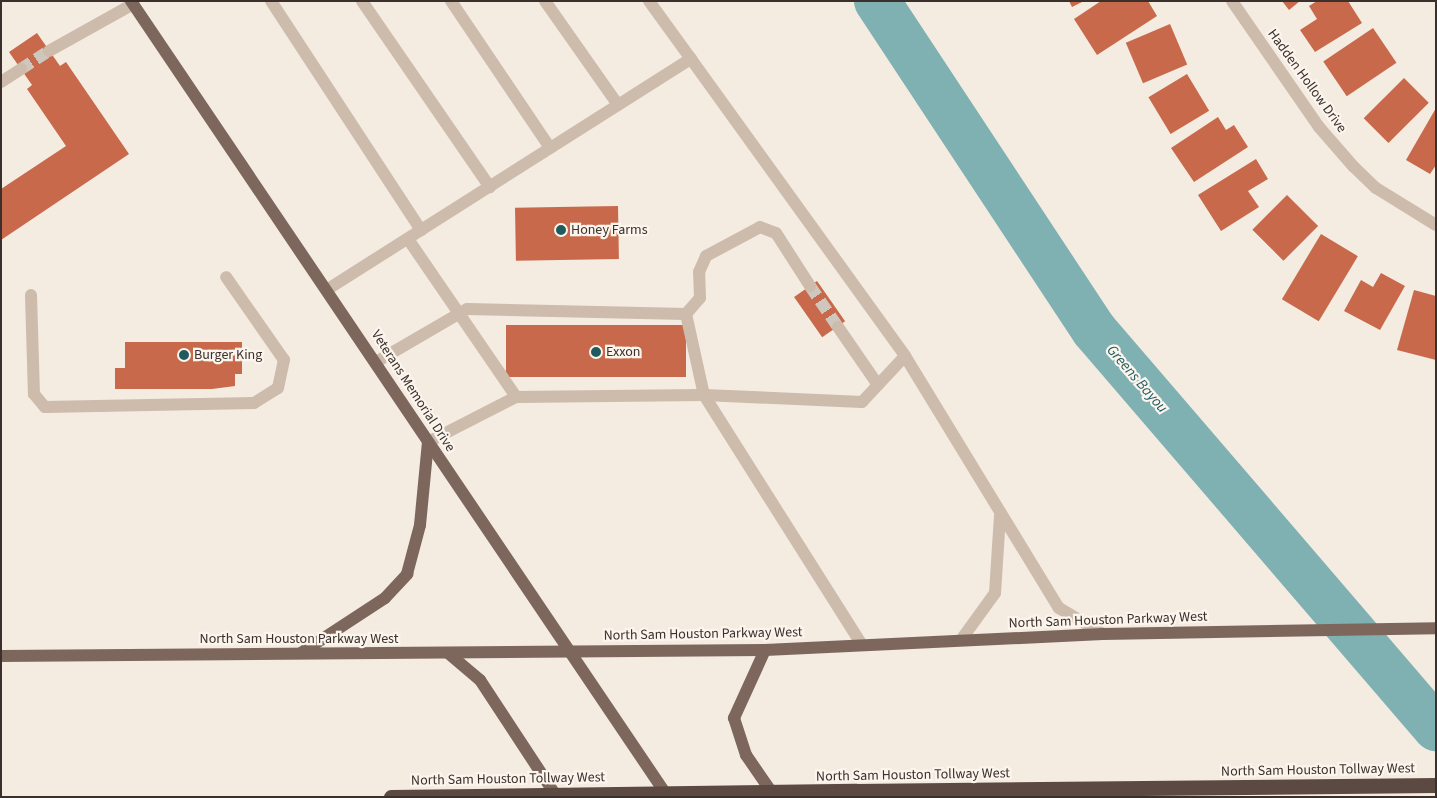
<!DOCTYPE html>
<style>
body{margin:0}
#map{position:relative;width:1437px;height:798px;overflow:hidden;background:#f4ebe1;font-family:"Source Sans 3",sans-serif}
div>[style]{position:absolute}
.river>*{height:46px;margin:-23px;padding:0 23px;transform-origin:23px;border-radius:23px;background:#7fb0b2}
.building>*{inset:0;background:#c8694b;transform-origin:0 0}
.minor-tunnel>*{height:12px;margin-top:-6px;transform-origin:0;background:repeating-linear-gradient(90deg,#cfc6bd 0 12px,transparent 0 18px)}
.minor>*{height:12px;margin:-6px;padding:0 6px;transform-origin:6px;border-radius:6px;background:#cdbbac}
.major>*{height:12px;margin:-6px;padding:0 6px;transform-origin:6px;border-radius:6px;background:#7d675c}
.highway>*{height:15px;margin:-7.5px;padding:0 7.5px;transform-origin:7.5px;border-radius:7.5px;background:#5c4a42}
.highway-bridge>*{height:15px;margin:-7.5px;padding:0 7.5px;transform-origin:7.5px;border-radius:7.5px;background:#5c4a42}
.dots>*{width:14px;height:14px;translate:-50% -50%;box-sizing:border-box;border:2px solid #fbf5ee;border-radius:50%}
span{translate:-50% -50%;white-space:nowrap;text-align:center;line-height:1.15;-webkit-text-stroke:4.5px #fbf5ee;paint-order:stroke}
.street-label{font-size:14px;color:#3b302b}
.poi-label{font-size:14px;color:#3b302b}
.left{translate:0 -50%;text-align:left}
.water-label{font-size:15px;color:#1f5a5e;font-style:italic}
.frame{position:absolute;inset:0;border:2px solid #3b302b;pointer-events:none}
</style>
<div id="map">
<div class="river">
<i style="left:877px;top:1px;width:394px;rotate:56.6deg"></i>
<i style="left:1094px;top:330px;width:525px;rotate:49.33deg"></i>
</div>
<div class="building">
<i style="clip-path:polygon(1069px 1px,1084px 1px,1072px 7px)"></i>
<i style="clip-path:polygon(1101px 1px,1148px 1px,1157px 16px,1097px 55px,1074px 19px)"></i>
<i style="clip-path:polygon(1282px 1px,1300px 1px,1289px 10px)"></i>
<i style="clip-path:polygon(1317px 1px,1348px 1px,1362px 23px,1315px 52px,1300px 30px,1317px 19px,1309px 6px)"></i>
<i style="left:1170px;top:24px;width:44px;height:48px;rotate:67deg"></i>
<i style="left:1373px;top:28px;width:42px;height:60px;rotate:56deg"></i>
<i style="clip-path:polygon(37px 33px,60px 66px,66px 62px,129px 154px,1px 240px,1px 189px,66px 146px,27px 89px,32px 85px,9px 52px)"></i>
<i style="left:1187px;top:74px;width:43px;height:45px;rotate:59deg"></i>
<i style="left:1404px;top:78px;width:35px;height:57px;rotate:45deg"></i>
<i style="clip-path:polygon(1436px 108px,1436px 165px,1430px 174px,1406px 160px)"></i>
<i style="clip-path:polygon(1218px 117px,1226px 130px,1234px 125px,1248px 147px,1194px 182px,1171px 148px)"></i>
<i style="clip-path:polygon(1256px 159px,1268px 179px,1248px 191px,1259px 207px,1221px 231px,1198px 195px)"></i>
<i style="left:1287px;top:195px;width:44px;height:49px;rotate:45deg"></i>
<i style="left:618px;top:206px;width:53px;height:103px;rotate:89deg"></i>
<i style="left:1321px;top:234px;width:43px;height:76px;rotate:31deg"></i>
<i style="clip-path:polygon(1381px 273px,1405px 286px,1380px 330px,1344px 311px,1361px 280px,1373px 287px)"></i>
<i style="left:817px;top:281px;width:49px;height:28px;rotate:55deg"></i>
<i style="clip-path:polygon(1414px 290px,1436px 296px,1436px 360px,1397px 350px)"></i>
<i style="left:686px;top:325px;width:52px;height:180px;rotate:90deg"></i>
<i style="clip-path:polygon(125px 342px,242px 342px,242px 374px,235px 374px,235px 386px,212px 389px,115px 389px,115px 368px,125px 368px)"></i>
</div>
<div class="minor-tunnel">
<i style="left:21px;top:69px;width:33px;rotate:-33deg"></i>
<i style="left:810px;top:286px;width:50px;rotate:55.7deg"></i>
</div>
<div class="minor">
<i style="left:271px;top:1px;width:274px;rotate:56.8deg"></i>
<i style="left:362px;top:1px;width:226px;rotate:55.5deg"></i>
<i style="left:451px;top:1px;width:177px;rotate:56deg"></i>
<i style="left:545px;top:1px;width:127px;rotate:54.9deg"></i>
<i style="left:649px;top:1px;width:72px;rotate:54.1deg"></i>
<i style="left:1232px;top:1px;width:153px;rotate:55.4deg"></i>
<i style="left:1319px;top:127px;width:52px;rotate:48.9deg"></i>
<i style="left:1353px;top:166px;width:32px;rotate:44deg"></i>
<i style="left:1376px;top:188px;width:70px;rotate:31.7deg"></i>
<i style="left:49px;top:51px;width:96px;rotate:-29.2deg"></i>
<i style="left:1px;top:82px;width:24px;rotate:-33deg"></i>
<i style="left:408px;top:239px;width:191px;rotate:55.6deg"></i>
<i style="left:328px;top:289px;width:430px;rotate:-32.4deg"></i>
<i style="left:691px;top:59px;width:366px;rotate:54.2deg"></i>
<i style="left:905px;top:356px;width:295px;rotate:58.6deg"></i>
<i style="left:1059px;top:608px;width:51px;rotate:30.6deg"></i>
<i style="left:31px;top:295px;width:99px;rotate:88.3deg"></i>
<i style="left:34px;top:394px;width:17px;rotate:50deg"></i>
<i style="left:45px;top:407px;width:209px;rotate:-1.1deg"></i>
<i style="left:254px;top:403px;width:28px;rotate:-32deg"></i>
<i style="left:278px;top:388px;width:29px;rotate:-78deg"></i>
<i style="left:284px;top:360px;width:101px;rotate:-124.9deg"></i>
<i style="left:686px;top:314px;width:21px;rotate:-49deg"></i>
<i style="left:700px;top:298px;width:26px;rotate:-92deg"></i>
<i style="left:699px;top:272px;width:17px;rotate:-66deg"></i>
<i style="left:706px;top:256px;width:61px;rotate:-28.2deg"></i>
<i style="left:760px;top:227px;width:17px;rotate:21deg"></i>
<i style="left:776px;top:233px;width:63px;rotate:57.3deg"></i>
<i style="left:838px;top:327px;width:70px;rotate:55.4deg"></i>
<i style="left:376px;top:362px;width:105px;rotate:-30.2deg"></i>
<i style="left:467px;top:309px;width:219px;rotate:1.3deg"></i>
<i style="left:686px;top:314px;width:83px;rotate:77.5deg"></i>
<i style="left:704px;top:395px;width:158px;rotate:2.5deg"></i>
<i style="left:862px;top:402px;width:63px;rotate:-46.9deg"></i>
<i style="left:428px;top:442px;width:99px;rotate:-27.1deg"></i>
<i style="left:516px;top:397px;width:188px;rotate:-0.6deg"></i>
<i style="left:704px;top:395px;width:294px;rotate:57.7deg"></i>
<i style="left:961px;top:640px;width:58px;rotate:-54.1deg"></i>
<i style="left:995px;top:593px;width:77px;rotate:-86.3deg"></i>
</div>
<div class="major">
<i style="left:131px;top:1px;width:960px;rotate:56deg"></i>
<i style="left:765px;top:650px;width:75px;rotate:114.5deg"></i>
<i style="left:734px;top:718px;width:39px;rotate:72deg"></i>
<i style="left:746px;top:755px;width:51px;rotate:55.4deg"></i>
<i style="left:301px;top:653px;width:100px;rotate:-33.2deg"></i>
<i style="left:385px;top:598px;width:33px;rotate:-47deg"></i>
<i style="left:407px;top:574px;width:51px;rotate:-75.1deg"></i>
<i style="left:420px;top:525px;width:83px;rotate:-84.5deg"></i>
<i style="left:448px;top:653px;width:42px;rotate:40.2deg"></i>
<i style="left:480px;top:680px;width:140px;rotate:56.7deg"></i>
<i style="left:1px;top:656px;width:764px;rotate:-0.45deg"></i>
<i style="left:765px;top:650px;width:338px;rotate:-2.7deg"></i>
<i style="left:1103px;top:634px;width:333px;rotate:-1deg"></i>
</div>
<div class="highway">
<i style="left:856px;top:791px;width:580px;rotate:-0.59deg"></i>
<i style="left:391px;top:797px;width:86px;rotate:-0.7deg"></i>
</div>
<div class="highway-bridge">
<i style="left:477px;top:796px;width:379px;rotate:-0.8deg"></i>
</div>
<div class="dots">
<i style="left:561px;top:230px;background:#1f5a5e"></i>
<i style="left:596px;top:352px;background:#1f5a5e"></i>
<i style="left:184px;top:355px;background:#1f5a5e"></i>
</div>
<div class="street-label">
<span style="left:1307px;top:81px;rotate:54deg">Hadden Hollow Drive</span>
<span style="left:413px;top:391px;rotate:57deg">Veterans Memorial Drive</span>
<span style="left:1108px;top:620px;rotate:-2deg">North Sam Houston Parkway West</span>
<span style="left:703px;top:634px;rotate:-1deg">North Sam Houston Parkway West</span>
<span style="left:299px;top:639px">North Sam Houston Parkway West</span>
<span style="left:1318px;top:770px;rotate:-1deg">North Sam Houston Tollway West</span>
<span style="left:913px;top:775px;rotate:-1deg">North Sam Houston Tollway West</span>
<span style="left:508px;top:779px;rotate:-1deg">North Sam Houston Tollway West</span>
</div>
<div class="poi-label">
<span class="left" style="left:571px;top:230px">Honey Farms</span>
<span class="left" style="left:606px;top:352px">Exxon</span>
<span class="left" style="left:194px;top:355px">Burger King</span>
</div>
<div class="water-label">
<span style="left:1137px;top:379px;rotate:49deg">Greens Bayou</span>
</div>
<div class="frame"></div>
</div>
